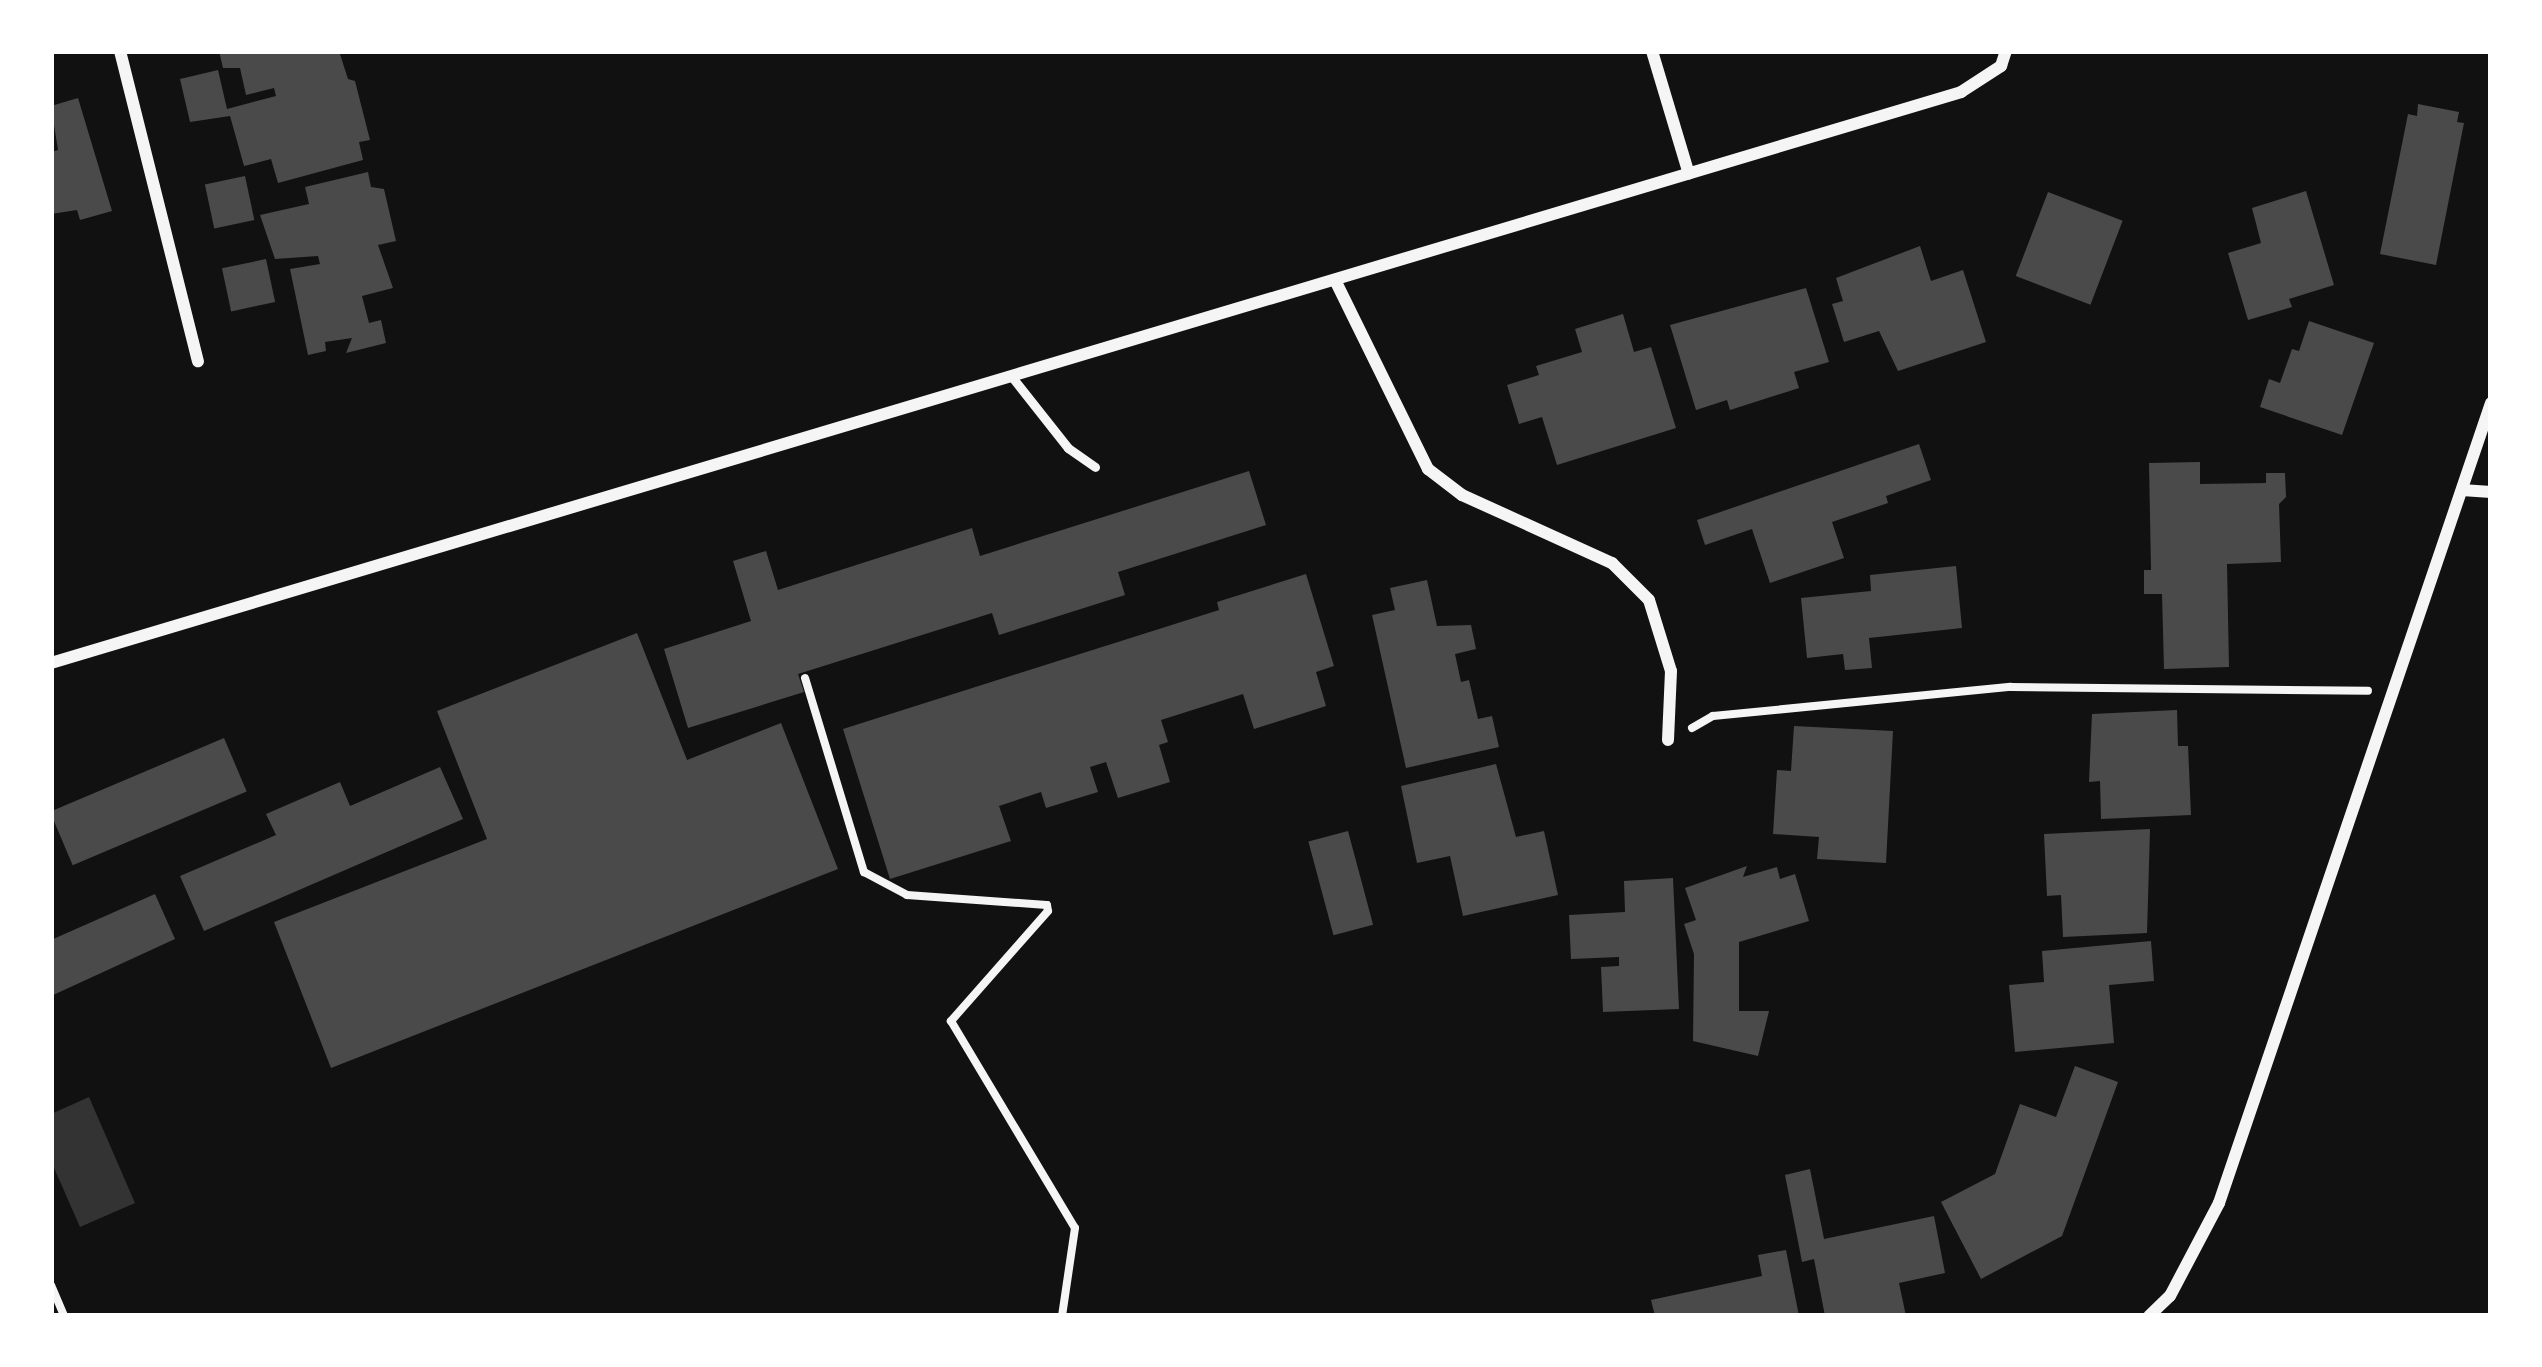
<!DOCTYPE html>
<style>
body{margin:0}
#map{position:relative;width:2542px;height:1367px;overflow:hidden;background:#111;font-family:Roboto,sans-serif}
div>[style]{position:absolute}
.water>*{inset:0;background:#333}
.building>*{inset:0;background:#4a4a4a;transform-origin:0 0}
.path>*{height:8px;margin:-4px;padding:0 4px;transform-origin:4px;border-radius:4px;background:#f5f5f5}
.service>*{height:9px;margin:-4.5px;padding:0 4.5px;transform-origin:4.5px;border-radius:4.5px;background:#f5f5f5}
.minor>*{height:12px;margin:-6px;padding:0 6px;transform-origin:6px;border-radius:6px;background:#f5f5f5}
span{translate:-50% -50%;white-space:nowrap;text-align:center;line-height:1.15;-webkit-text-stroke:9px #fff;paint-order:stroke}
.frame{position:absolute;inset:0;border:54px solid #fff;pointer-events:none}
</style>
<div id="map">
<div class="water">
<i style="clip-path:polygon(89px 1097px,135px 1203px,80px 1227px,51px 1161px,51px 1114px)"></i>
</div>
<div class="building">
<i style="clip-path:polygon(219px 51px,339px 51px,348px 79px,355px 81px,370px 140px,359px 142px,363px 160px,278px 183px,271px 159px,244px 166px,230px 116px,190px 122px,180px 79px,218px 70px,227px 109px,276px 96px,274px 88px,246px 95px,240px 68px,223px 68px)"></i>
<i style="clip-path:polygon(78px 98px,112px 211px,80px 220px,77px 210px,51px 214px,51px 152px,58px 150px,51px 106px)"></i>
<i style="clip-path:polygon(2418px 104px,2459px 112px,2457px 122px,2464px 123px,2436px 265px,2380px 254px,2408px 114px,2417px 116px)"></i>
<i style="clip-path:polygon(368px 172px,371px 187px,384px 189px,396px 241px,378px 245px,393px 288px,362px 296px,369px 323px,381px 320px,386px 343px,346px 353px,352px 338px,325px 342px,326px 351px,308px 355px,290px 269px,320px 264px,318px 256px,275px 259px,260px 215px,309px 204px,305px 187px)"></i>
<i style="left:245px;top:176px;width:45px;height:41px;rotate:78deg"></i>
<i style="clip-path:polygon(2306px 191px,2334px 285px,2289px 299px,2292px 307px,2248px 320px,2228px 253px,2261px 243px,2252px 208px)"></i>
<i style="left:2048px;top:192px;width:80px;height:90px;rotate:21deg"></i>
<i style="clip-path:polygon(1920px 246px,1931px 281px,1963px 270px,1986px 342px,1898px 371px,1879px 331px,1844px 342px,1832px 304px,1843px 301px,1836px 278px)"></i>
<i style="left:266px;top:259px;width:44px;height:45px;rotate:78deg"></i>
<i style="clip-path:polygon(1806px 288px,1829px 362px,1794px 372px,1799px 388px,1730px 410px,1727px 400px,1696px 410px,1670px 325px)"></i>
<i style="clip-path:polygon(1623px 314px,1634px 352px,1651px 347px,1676px 428px,1557px 465px,1542px 417px,1519px 424px,1507px 385px,1539px 375px,1536px 366px,1582px 352px,1575px 329px)"></i>
<i style="clip-path:polygon(2309px 321px,2374px 343px,2342px 435px,2260px 407px,2269px 379px,2280px 383px,2292px 349px,2299px 351px)"></i>
<i style="clip-path:polygon(1919px 444px,1931px 480px,1886px 496px,1888px 503px,1832px 522px,1844px 558px,1770px 583px,1752px 529px,1705px 545px,1697px 520px)"></i>
<i style="clip-path:polygon(2200px 462px,2200px 484px,2266px 483px,2266px 473px,2285px 473px,2286px 497px,2279px 504px,2281px 562px,2227px 564px,2229px 667px,2164px 669px,2162px 594px,2144px 594px,2144px 570px,2151px 570px,2149px 463px)"></i>
<i style="clip-path:polygon(1249px 471px,1266px 525px,1118px 572px,1125px 595px,999px 635px,992px 613px,798px 674px,804px 692px,688px 728px,664px 649px,751px 621px,733px 561px,766px 551px,778px 590px,972px 528px,980px 556px)"></i>
<i style="clip-path:polygon(1956px 566px,1962px 628px,1869px 638px,1872px 668px,1845px 670px,1843px 654px,1807px 658px,1801px 598px,1871px 591px,1870px 575px)"></i>
<i style="clip-path:polygon(1306px 574px,1334px 666px,1316px 672px,1326px 706px,1254px 729px,1243px 694px,1161px 720px,1168px 742px,1159px 745px,1170px 782px,1118px 798px,1106px 762px,1090px 767px,1098px 792px,1046px 808px,1041px 792px,999px 806px,1011px 841px,890px 879px,843px 729px,1219px 610px,1217px 602px)"></i>
<i style="clip-path:polygon(1427px 580px,1437px 626px,1471px 625px,1476px 649px,1455px 654px,1461px 682px,1469px 680px,1478px 719px,1492px 716px,1499px 747px,1406px 768px,1372px 615px,1395px 610px,1390px 588px)"></i>
<i style="clip-path:polygon(637px 633px,687px 760px,781px 723px,838px 869px,331px 1068px,274px 922px,487px 839px,437px 711px)"></i>
<i style="clip-path:polygon(2177px 710px,2178px 746px,2188px 746px,2191px 815px,2101px 819px,2100px 781px,2089px 782px,2092px 714px)"></i>
<i style="clip-path:polygon(1794px 726px,1893px 731px,1886px 863px,1817px 859px,1819px 837px,1773px 834px,1777px 770px,1791px 771px)"></i>
<i style="left:224px;top:738px;width:58px;height:189px;rotate:67deg"></i>
<i style="clip-path:polygon(1496px 764px,1516px 837px,1544px 831px,1558px 895px,1463px 916px,1450px 856px,1417px 863px,1401px 786px)"></i>
<i style="clip-path:polygon(440px 767px,463px 819px,204px 931px,180px 876px,276px 835px,266px 814px,340px 782px,350px 806px)"></i>
<i style="clip-path:polygon(2150px 829px,2147px 933px,2063px 937px,2061px 895px,2047px 896px,2044px 834px)"></i>
<i style="left:1348px;top:831px;width:97px;height:41px;rotate:75deg"></i>
<i style="clip-path:polygon(1747px 866px,1743px 877px,1777px 867px,1780px 879px,1795px 874px,1809px 921px,1739px 942px,1739px 1011px,1769px 1011px,1758px 1056px,1693px 1041px,1694px 954px,1684px 924px,1696px 920px,1685px 888px)"></i>
<i style="clip-path:polygon(1673px 878px,1679px 1009px,1603px 1012px,1601px 967px,1619px 966px,1619px 957px,1571px 959px,1569px 915px,1625px 912px,1624px 881px)"></i>
<i style="clip-path:polygon(155px 894px,175px 939px,51px 996px,51px 940px)"></i>
<i style="clip-path:polygon(2151px 941px,2154px 981px,2109px 985px,2114px 1043px,2015px 1052px,2009px 985px,2044px 982px,2042px 951px)"></i>
<i style="clip-path:polygon(2075px 1066px,2118px 1082px,2062px 1236px,1981px 1279px,1941px 1202px,1995px 1174px,2020px 1104px,2056px 1117px)"></i>
<i style="clip-path:polygon(1810px 1169px,1824px 1239px,1934px 1216px,1945px 1273px,1899px 1283px,1906px 1316px,1825px 1316px,1814px 1259px,1802px 1262px,1785px 1175px)"></i>
<i style="clip-path:polygon(1786px 1250px,1799px 1316px,1655px 1316px,1651px 1300px,1762px 1276px,1758px 1255px)"></i>
</div>
<div class="path">
<i style="left:805px;top:678px;width:203px;rotate:73.1deg"></i>
<i style="left:864px;top:872px;width:49px;rotate:28.1deg"></i>
<i style="left:907px;top:895px;width:140px;rotate:4.1deg"></i>
<i style="left:1047px;top:905px;width:6px;rotate:81deg"></i>
<i style="left:1048px;top:911px;width:147px;rotate:131.4deg"></i>
<i style="left:951px;top:1021px;width:241px;rotate:59.1deg"></i>
<i style="left:1075px;top:1228px;width:89px;rotate:98.4deg"></i>
<i style="left:1692px;top:728px;width:24px;rotate:-30deg"></i>
<i style="left:1713px;top:716px;width:299px;rotate:-5.6deg"></i>
<i style="left:2011px;top:687px;width:357px;rotate:0.6deg"></i>
<i style="left:51px;top:1285px;width:34px;rotate:67deg"></i>
</div>
<div class="service">
<i style="left:1012px;top:377px;width:90px;rotate:51.7deg"></i>
<i style="left:1068px;top:448px;width:33px;rotate:35deg"></i>
</div>
<div class="minor">
<i style="left:120px;top:51px;width:320px;rotate:75.9deg"></i>
<i style="left:1652px;top:51px;width:128px;rotate:73.3deg"></i>
<i style="left:1335px;top:280px;width:211px;rotate:63.8deg"></i>
<i style="left:1428px;top:469px;width:43px;rotate:37.4deg"></i>
<i style="left:1462px;top:495px;width:165px;rotate:24.4deg"></i>
<i style="left:1612px;top:563px;width:52px;rotate:45deg"></i>
<i style="left:1649px;top:600px;width:74px;rotate:72.8deg"></i>
<i style="left:1671px;top:671px;width:69px;rotate:92.5deg"></i>
<i style="left:2462px;top:490px;width:29px;rotate:4deg"></i>
<i style="left:51px;top:663px;width:1994px;rotate:-16.64deg"></i>
<i style="left:1961px;top:92px;width:48px;rotate:-33deg"></i>
<i style="left:2001px;top:66px;width:16px;rotate:-72deg"></i>
<i style="left:2149px;top:1316px;width:29px;rotate:-44deg"></i>
<i style="left:2170px;top:1296px;width:105px;rotate:-62.2deg"></i>
<i style="left:2219px;top:1203px;width:845px;rotate:-71.22deg"></i>
</div>
<div class="frame"></div>
</div>
